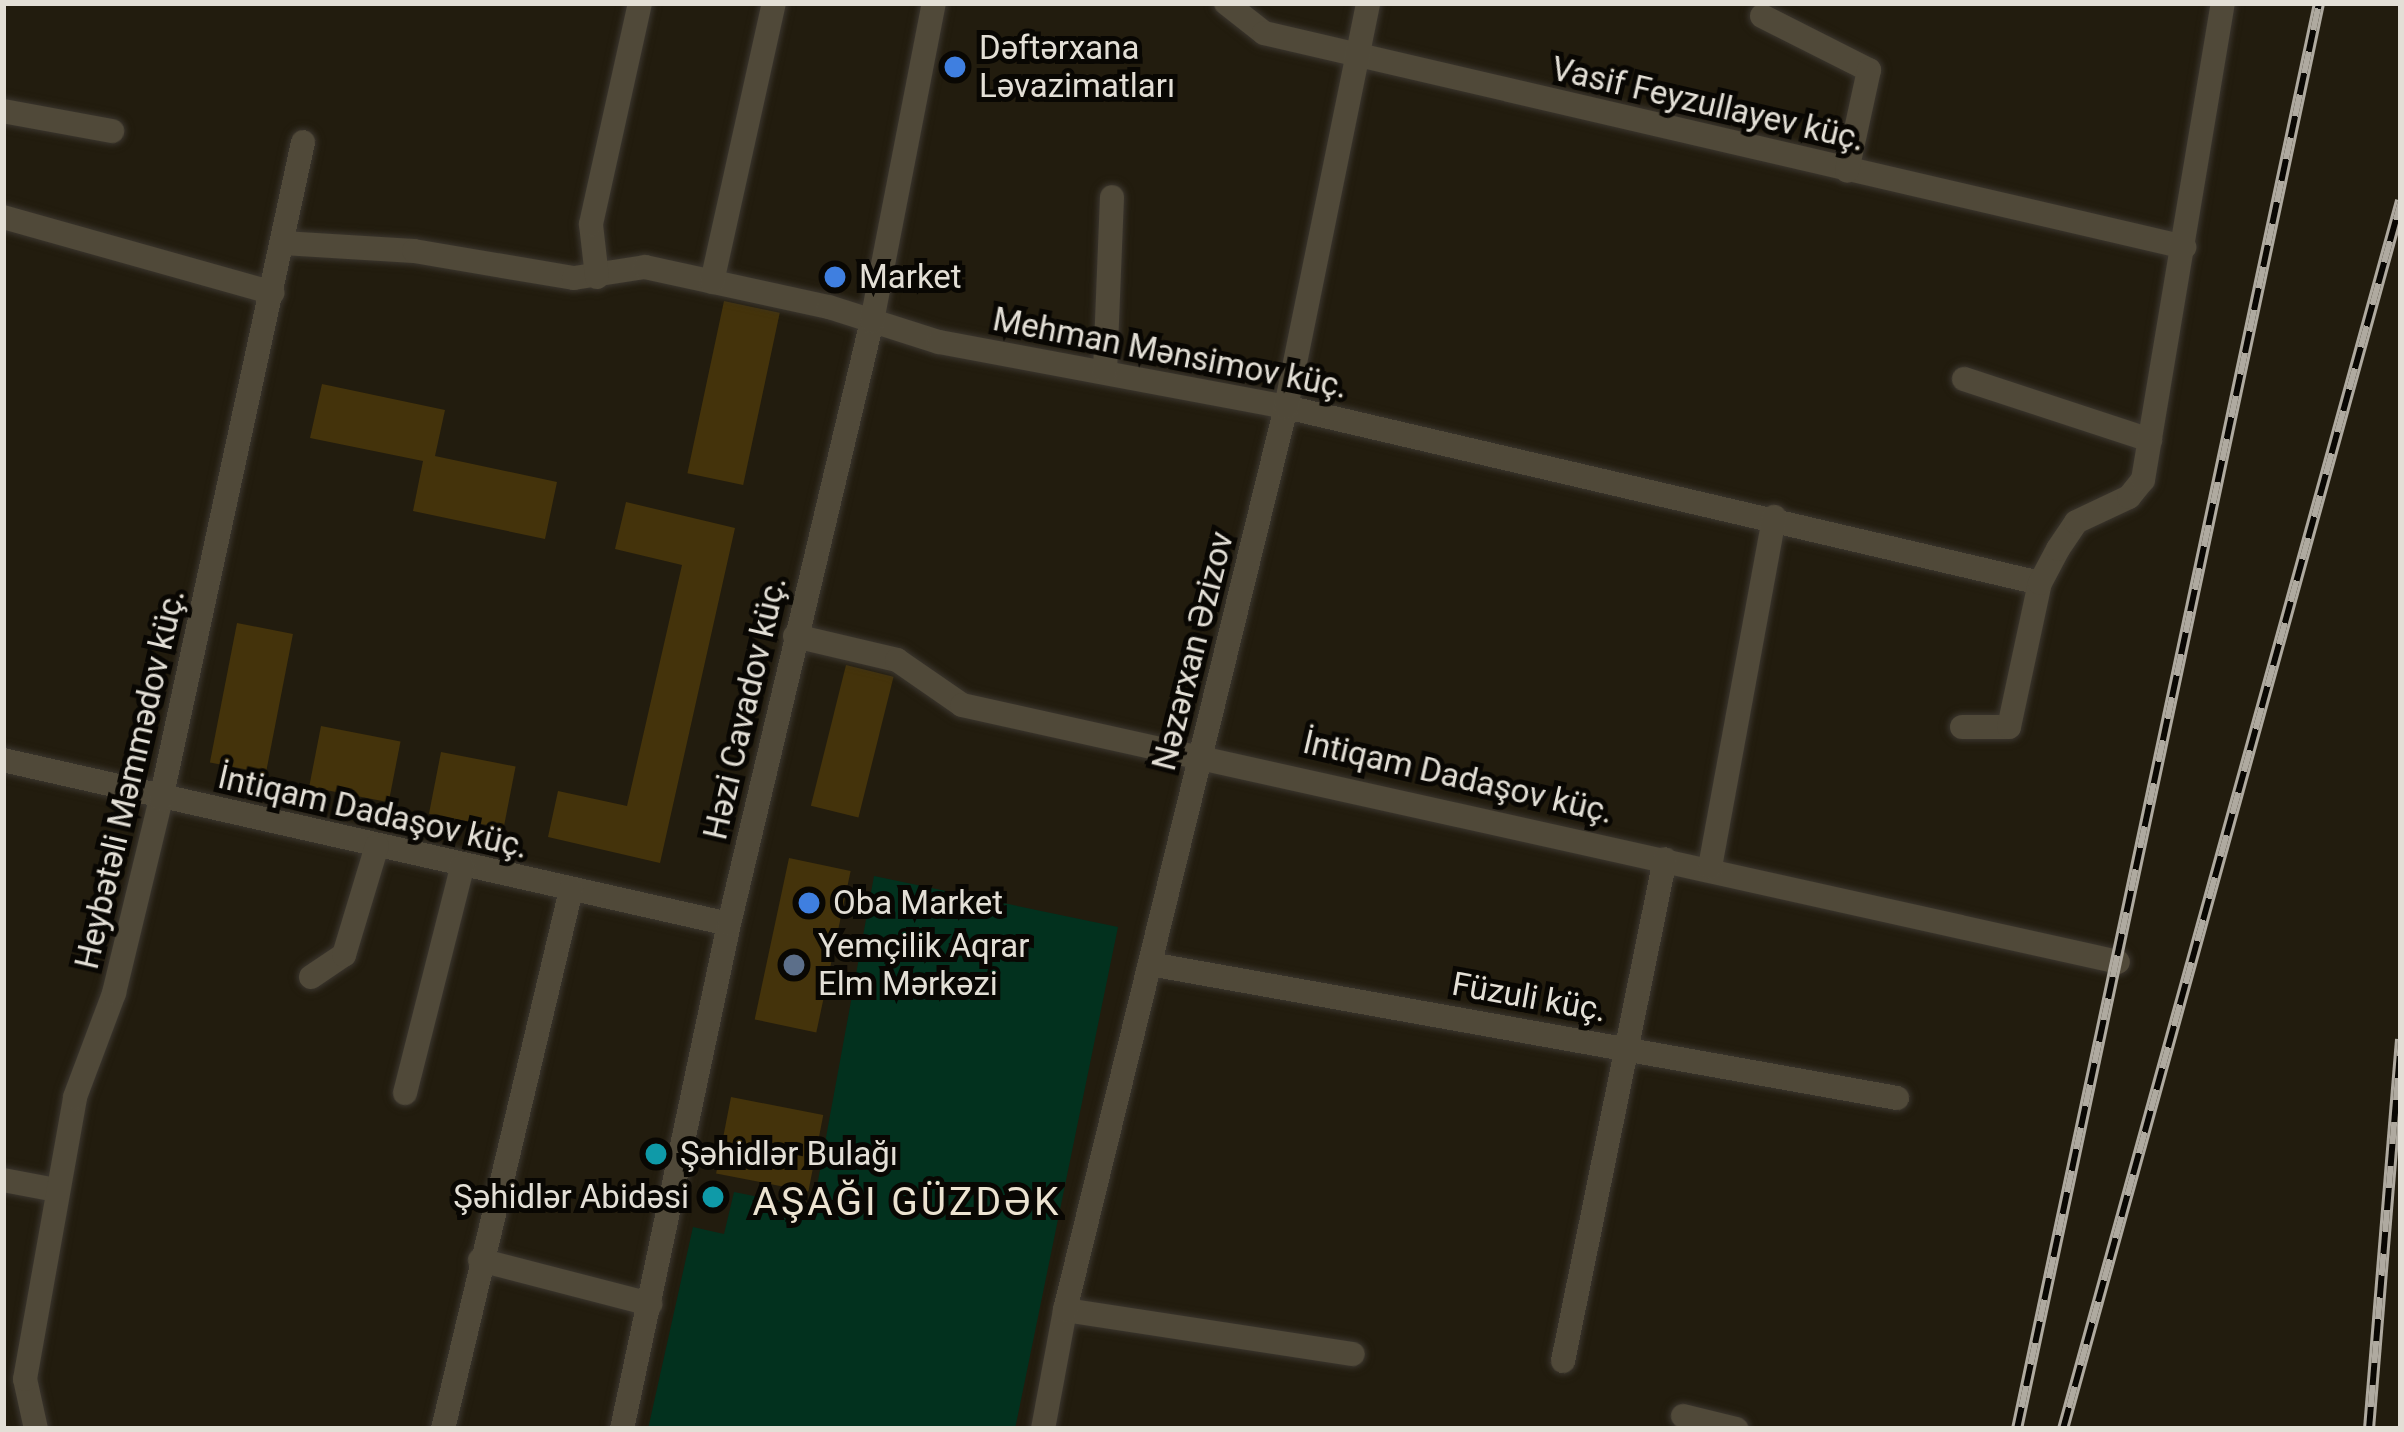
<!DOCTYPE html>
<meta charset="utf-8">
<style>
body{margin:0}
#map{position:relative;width:2404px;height:1432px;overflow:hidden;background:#221c0e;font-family:Roboto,sans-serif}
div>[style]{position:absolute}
.green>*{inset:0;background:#02311e}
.building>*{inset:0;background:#44330b;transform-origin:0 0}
.roads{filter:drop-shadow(0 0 3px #3b362f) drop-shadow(0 0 3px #3b362f)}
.minor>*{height:24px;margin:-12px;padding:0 12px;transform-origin:12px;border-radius:12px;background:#504939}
.rail>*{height:12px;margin-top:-6px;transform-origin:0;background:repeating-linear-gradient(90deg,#090703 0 22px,#afaaa0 0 44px);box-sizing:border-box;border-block:3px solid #afaaa0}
.dots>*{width:33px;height:33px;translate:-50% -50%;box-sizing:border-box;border:6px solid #090703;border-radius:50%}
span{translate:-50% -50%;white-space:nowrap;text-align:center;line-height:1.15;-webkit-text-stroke:10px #090703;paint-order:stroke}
.poi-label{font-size:33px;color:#e3dfd6}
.left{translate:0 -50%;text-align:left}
.right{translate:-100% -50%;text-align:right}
.street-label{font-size:33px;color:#e3dfd6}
.quarter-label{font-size:39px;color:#ece3d1;letter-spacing:3px}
.frame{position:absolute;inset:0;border:6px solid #e3dfd6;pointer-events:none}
</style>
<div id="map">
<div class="green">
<i style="clip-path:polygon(874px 876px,1118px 927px,1015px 1429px,648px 1429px,693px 1227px,724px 1234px,734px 1192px,813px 1208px)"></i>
</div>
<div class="building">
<i style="left:724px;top:301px;width:57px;height:176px;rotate:12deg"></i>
<i style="clip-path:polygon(322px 384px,445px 410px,435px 456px,557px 482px,545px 539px,413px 511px,423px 461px,310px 438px)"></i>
<i style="clip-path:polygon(626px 502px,735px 528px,660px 863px,548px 837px,558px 791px,627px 806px,682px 565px,615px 549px)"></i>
<i style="left:237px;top:623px;width:57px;height:142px;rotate:11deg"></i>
<i style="left:846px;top:665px;width:49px;height:145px;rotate:14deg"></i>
<i style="left:321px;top:726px;width:81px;height:62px;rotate:11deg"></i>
<i style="left:441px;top:752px;width:76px;height:63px;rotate:11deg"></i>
<i style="left:789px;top:858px;width:63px;height:165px;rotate:12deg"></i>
<i style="left:731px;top:1097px;width:94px;height:78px;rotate:11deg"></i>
</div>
<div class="roads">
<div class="minor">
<i style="left:1226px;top:3px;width:48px;rotate:38.3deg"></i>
<i style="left:1264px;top:33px;width:945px;rotate:13.09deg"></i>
<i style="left:1762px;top:16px;width:120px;rotate:26.8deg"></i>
<i style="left:1869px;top:70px;width:103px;rotate:102.3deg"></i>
<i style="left:3px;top:111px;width:111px;rotate:10.4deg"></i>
<i style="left:3px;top:217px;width:280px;rotate:15.7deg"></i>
<i style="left:283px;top:243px;width:131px;rotate:3.5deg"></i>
<i style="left:414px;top:251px;width:162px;rotate:9.6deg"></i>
<i style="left:574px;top:278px;width:72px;rotate:-8.8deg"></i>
<i style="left:645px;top:267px;width:188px;rotate:12.3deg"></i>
<i style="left:829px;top:307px;width:115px;rotate:17.7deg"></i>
<i style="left:939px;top:342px;width:353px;rotate:10.6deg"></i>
<i style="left:1286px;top:407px;width:774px;rotate:13.14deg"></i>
<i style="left:597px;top:277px;width:53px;rotate:-96.5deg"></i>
<i style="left:591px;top:224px;width:226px;rotate:-77.5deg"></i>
<i style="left:712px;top:282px;width:286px;rotate:-77.5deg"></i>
<i style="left:1105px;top:371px;width:174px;rotate:-87.7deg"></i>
<i style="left:1964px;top:379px;width:196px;rotate:18.2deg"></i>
<i style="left:795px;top:636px;width:105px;rotate:13.2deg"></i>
<i style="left:897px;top:660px;width:79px;rotate:34.7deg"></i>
<i style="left:962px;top:705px;width:1184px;rotate:12.53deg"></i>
<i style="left:1962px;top:727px;width:47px"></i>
<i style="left:2009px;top:727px;width:147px;rotate:-77.9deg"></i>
<i style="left:2040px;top:583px;width:38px;rotate:-62deg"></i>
<i style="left:2058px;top:549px;width:32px;rotate:-56deg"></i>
<i style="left:2076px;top:522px;width:59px;rotate:-25.3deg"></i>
<i style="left:2129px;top:497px;width:22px;rotate:-51deg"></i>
<i style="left:2143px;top:480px;width:484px;rotate:-80.5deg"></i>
<i style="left:3px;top:760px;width:744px;rotate:12.73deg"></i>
<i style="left:1710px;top:867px;width:356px;rotate:-79.6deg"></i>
<i style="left:1150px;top:964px;width:759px;rotate:10.17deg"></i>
<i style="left:311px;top:977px;width:40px;rotate:-34deg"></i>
<i style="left:344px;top:955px;width:114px;rotate:-73.2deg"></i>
<i style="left:405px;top:1093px;width:233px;rotate:-75.8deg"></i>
<i style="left:3px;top:1180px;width:54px;rotate:10.7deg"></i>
<i style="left:480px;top:1260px;width:176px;rotate:14.5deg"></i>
<i style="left:1065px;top:1310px;width:291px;rotate:8.7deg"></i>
<i style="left:1563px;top:1361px;width:512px;rotate:-78.51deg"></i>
<i style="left:1683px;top:1416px;width:55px;rotate:13.8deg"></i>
<i style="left:36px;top:1429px;width:51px;rotate:-102.4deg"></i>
<i style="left:25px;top:1379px;width:286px;rotate:-79.9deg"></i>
<i style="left:75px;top:1097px;width:111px;rotate:-69.4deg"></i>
<i style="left:114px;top:993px;width:200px;rotate:-76.4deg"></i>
<i style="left:161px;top:799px;width:672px;rotate:-77.8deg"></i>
<i style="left:443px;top:1429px;width:554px;rotate:-76.64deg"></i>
<i style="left:622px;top:1429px;width:516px;rotate:-78.04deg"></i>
<i style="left:729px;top:924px;width:620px;rotate:-76.66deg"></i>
<i style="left:872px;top:321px;width:324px;rotate:-79deg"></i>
<i style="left:1043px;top:1429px;width:121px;rotate:-79.5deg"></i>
<i style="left:1065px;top:1310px;width:930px;rotate:-76.25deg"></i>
<i style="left:1286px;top:407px;width:412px;rotate:-78.5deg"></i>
</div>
</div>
<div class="rail">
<i style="left:2017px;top:1429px;width:1458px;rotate:-78.04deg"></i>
<i style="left:2063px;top:1429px;width:1274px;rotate:-74.61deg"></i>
<i style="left:2369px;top:1429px;width:391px;rotate:-85.3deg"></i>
</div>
<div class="dots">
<i style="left:955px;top:67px;background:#3f7fe0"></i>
<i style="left:835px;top:277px;background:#3f7fe0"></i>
<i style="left:809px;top:903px;background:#3f7fe0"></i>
<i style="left:794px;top:965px;background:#5c6f8a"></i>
<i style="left:656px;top:1154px;background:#0f9aa8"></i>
<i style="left:713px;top:1197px;background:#0f9aa8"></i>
</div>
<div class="poi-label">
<span class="left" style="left:979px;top:67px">Dəftərxana<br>Ləvazimatları</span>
<span class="left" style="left:859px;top:277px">Market</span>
<span class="left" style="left:833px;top:903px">Oba Market</span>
<span class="left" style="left:818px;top:965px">Yemçilik Aqrar<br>Elm Mərkəzi</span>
<span class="left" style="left:680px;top:1154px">Şəhidlər Bulağı</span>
<span class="right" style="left:689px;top:1197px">Şəhidlər Abidəsi</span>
</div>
<div class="street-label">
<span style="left:1708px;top:104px;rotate:13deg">Vasif Feyzullayev küç.</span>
<span style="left:1170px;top:353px;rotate:11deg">Mehman Mənsimov küç.</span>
<span style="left:1193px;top:651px;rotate:-76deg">Nəzərxan Əzizov</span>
<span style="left:745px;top:708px;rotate:-77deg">Həzi Cavadov küç.</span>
<span style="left:1458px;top:777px;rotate:13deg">İntiqam Dadaşov küç.</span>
<span style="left:130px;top:779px;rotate:-77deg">Heybətəli Məmmədov küç.</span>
<span style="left:373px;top:812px;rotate:13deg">İntiqam Dadaşov küç.</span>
<span style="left:1529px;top:997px;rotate:10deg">Füzuli küç.</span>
</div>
<div class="quarter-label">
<span style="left:907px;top:1202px">AŞAĞI GÜZDƏK</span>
</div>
<div class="frame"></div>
</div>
